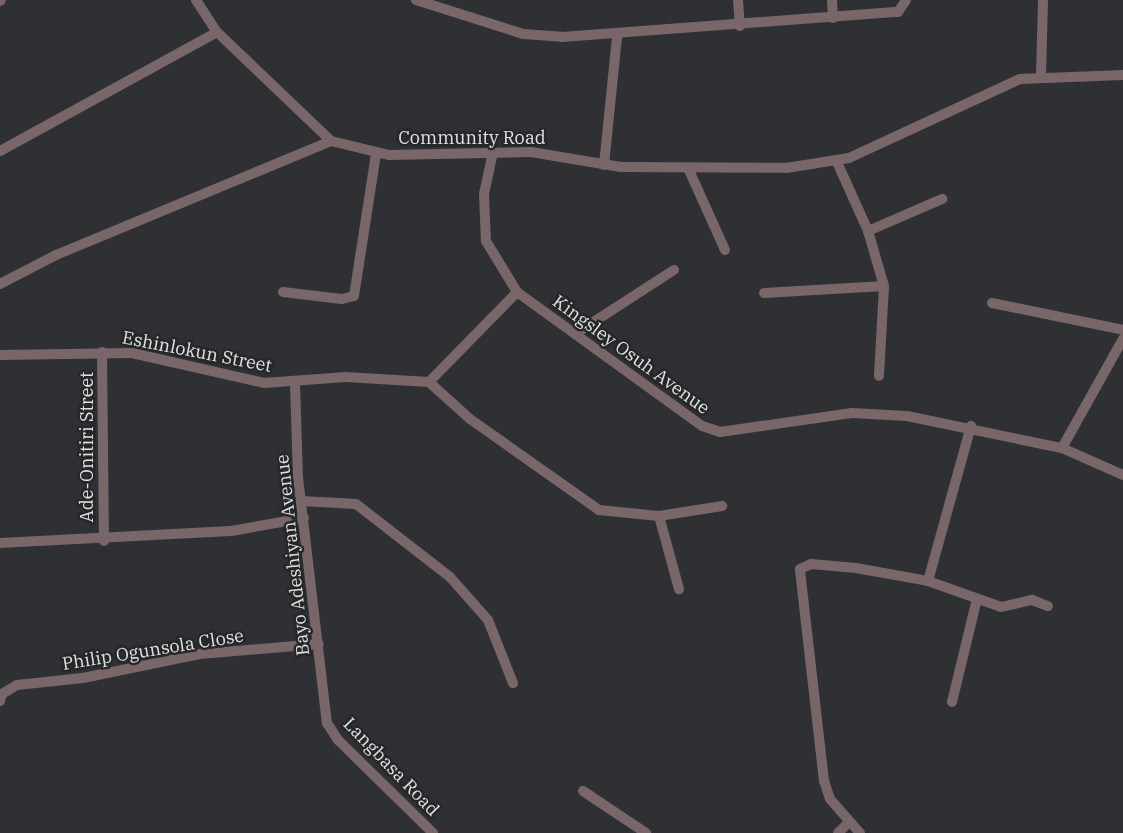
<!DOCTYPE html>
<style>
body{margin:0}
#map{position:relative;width:1123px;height:833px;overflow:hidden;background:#2f3033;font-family:"IBM Plex Serif",serif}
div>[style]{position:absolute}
.minor>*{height:10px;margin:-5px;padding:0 5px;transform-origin:5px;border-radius:5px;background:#796668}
span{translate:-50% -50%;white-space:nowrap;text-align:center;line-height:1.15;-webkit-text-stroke:5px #252729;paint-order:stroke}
.street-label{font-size:18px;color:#e0e1e3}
</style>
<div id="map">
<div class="minor">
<i style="left:196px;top:0;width:38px;rotate:57deg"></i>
<i style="left:217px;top:32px;width:158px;rotate:43.7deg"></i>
<i style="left:416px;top:0;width:112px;rotate:17.6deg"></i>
<i style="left:523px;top:34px;width:39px;rotate:4deg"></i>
<i style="left:562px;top:37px;width:337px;rotate:-4.3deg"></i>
<i style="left:898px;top:12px;width:14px;rotate:-56deg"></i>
<i style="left:738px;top:0;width:26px;rotate:86deg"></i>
<i style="left:832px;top:0;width:18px;rotate:87deg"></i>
<i style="left:0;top:1px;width:1px;rotate:-45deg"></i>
<i style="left:1041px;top:76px;width:76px;rotate:-88.5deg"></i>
<i style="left:0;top:151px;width:247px;rotate:-28.7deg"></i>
<i style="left:493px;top:152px;width:43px;rotate:102.1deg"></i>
<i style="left:484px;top:194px;width:47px;rotate:87.6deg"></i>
<i style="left:486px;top:241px;width:60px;rotate:58.7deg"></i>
<i style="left:517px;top:292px;width:228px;rotate:35.9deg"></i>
<i style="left:702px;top:426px;width:19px;rotate:18deg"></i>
<i style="left:720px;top:432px;width:133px;rotate:-8.2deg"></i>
<i style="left:852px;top:413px;width:55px;rotate:3.1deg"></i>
<i style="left:907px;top:416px;width:158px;rotate:11.7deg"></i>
<i style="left:1062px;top:448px;width:67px;rotate:23.9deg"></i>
<i style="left:837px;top:162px;width:76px;rotate:65.8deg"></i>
<i style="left:868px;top:231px;width:57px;rotate:73.8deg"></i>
<i style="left:884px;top:286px;width:90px;rotate:93.2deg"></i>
<i style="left:604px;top:165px;width:130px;rotate:-84.2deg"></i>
<i style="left:688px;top:168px;width:90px;rotate:65.7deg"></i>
<i style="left:868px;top:231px;width:81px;rotate:-23.4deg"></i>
<i style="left:0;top:284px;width:63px;rotate:-27.4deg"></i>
<i style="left:56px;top:255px;width:298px;rotate:-22.5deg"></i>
<i style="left:331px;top:141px;width:60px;rotate:13.6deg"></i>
<i style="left:389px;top:155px;width:142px;rotate:-1.2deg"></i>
<i style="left:531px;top:152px;width:91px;rotate:9.5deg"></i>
<i style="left:621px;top:167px;width:165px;rotate:0.3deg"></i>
<i style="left:786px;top:168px;width:64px;rotate:-9deg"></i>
<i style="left:849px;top:158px;width:188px;rotate:-24.8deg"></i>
<i style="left:1020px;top:79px;width:103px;rotate:-2.2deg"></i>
<i style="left:283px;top:292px;width:59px;rotate:6.8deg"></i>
<i style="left:342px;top:299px;width:12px;rotate:-14deg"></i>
<i style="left:354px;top:296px;width:144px;rotate:-81.2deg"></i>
<i style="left:764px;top:293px;width:120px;rotate:-3.3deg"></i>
<i style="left:992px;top:303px;width:134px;rotate:11.6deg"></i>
<i style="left:575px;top:334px;width:118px;rotate:-32.9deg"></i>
<i style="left:102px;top:352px;width:189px;rotate:89.4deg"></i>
<i style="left:0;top:355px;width:132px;rotate:-0.9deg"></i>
<i style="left:132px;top:353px;width:135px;rotate:12.8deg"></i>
<i style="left:264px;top:383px;width:82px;rotate:-4.2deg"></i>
<i style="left:346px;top:377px;width:83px;rotate:3.4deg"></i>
<i style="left:429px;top:382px;width:126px;rotate:-45.6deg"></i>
<i style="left:429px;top:382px;width:55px;rotate:42.1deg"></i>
<i style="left:470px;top:419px;width:158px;rotate:35.2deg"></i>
<i style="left:599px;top:510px;width:60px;rotate:5.7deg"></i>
<i style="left:659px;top:516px;width:64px;rotate:-9deg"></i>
<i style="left:295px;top:383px;width:94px;rotate:88.2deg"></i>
<i style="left:298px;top:477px;width:248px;rotate:83.3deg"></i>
<i style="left:327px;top:723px;width:20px;rotate:57deg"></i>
<i style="left:338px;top:740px;width:133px;rotate:44.4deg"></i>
<i style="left:1062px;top:448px;width:125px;rotate:-60.8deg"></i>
<i style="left:301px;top:501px;width:55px;rotate:3.1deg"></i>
<i style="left:356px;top:504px;width:119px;rotate:37.8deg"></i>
<i style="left:450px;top:577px;width:57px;rotate:48.5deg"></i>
<i style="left:488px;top:620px;width:68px;rotate:68.4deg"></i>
<i style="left:659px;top:516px;width:76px;rotate:74.7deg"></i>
<i style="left:0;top:543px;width:231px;rotate:-3deg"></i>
<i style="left:231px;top:531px;width:74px;rotate:-10.1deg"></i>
<i style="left:928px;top:581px;width:161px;rotate:-74.5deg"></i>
<i style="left:0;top:701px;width:7px;rotate:-74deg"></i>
<i style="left:2px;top:694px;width:17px;rotate:-31deg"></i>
<i style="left:17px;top:685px;width:66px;rotate:-6.1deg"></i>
<i style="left:83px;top:678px;width:119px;rotate:-11.6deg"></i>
<i style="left:200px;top:654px;width:119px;rotate:-4.8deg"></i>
<i style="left:952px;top:702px;width:106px;rotate:-76.4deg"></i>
<i style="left:583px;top:791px;width:76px;rotate:33.7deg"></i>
<i style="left:838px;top:833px;width:16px;rotate:-45deg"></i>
<i style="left:860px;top:833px;width:45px;rotate:-131.4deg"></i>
<i style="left:830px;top:799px;width:19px;rotate:-108deg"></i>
<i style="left:824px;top:781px;width:213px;rotate:-96.5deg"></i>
<i style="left:800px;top:569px;width:12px;rotate:-24deg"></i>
<i style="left:811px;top:564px;width:45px;rotate:5.1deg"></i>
<i style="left:856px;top:568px;width:73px;rotate:10.2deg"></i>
<i style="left:928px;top:581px;width:77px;rotate:19.6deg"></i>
<i style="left:1001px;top:607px;width:32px;rotate:-13deg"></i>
<i style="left:1032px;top:600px;width:17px;rotate:21deg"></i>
</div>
<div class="street-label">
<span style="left:472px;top:138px">Community Road</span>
<span style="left:197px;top:352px;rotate:11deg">Eshinlokun Street</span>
<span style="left:631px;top:355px;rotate:36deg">Kingsley Osuh Avenue</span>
<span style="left:87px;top:447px;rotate:-90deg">Ade-Onitiri Street</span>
<span style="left:293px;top:555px;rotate:-96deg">Bayo Adeshiyan Avenue</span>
<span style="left:153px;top:650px;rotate:-9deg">Philip Ogunsola Close</span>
<span style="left:391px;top:767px;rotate:46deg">Langbasa Road</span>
</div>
</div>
